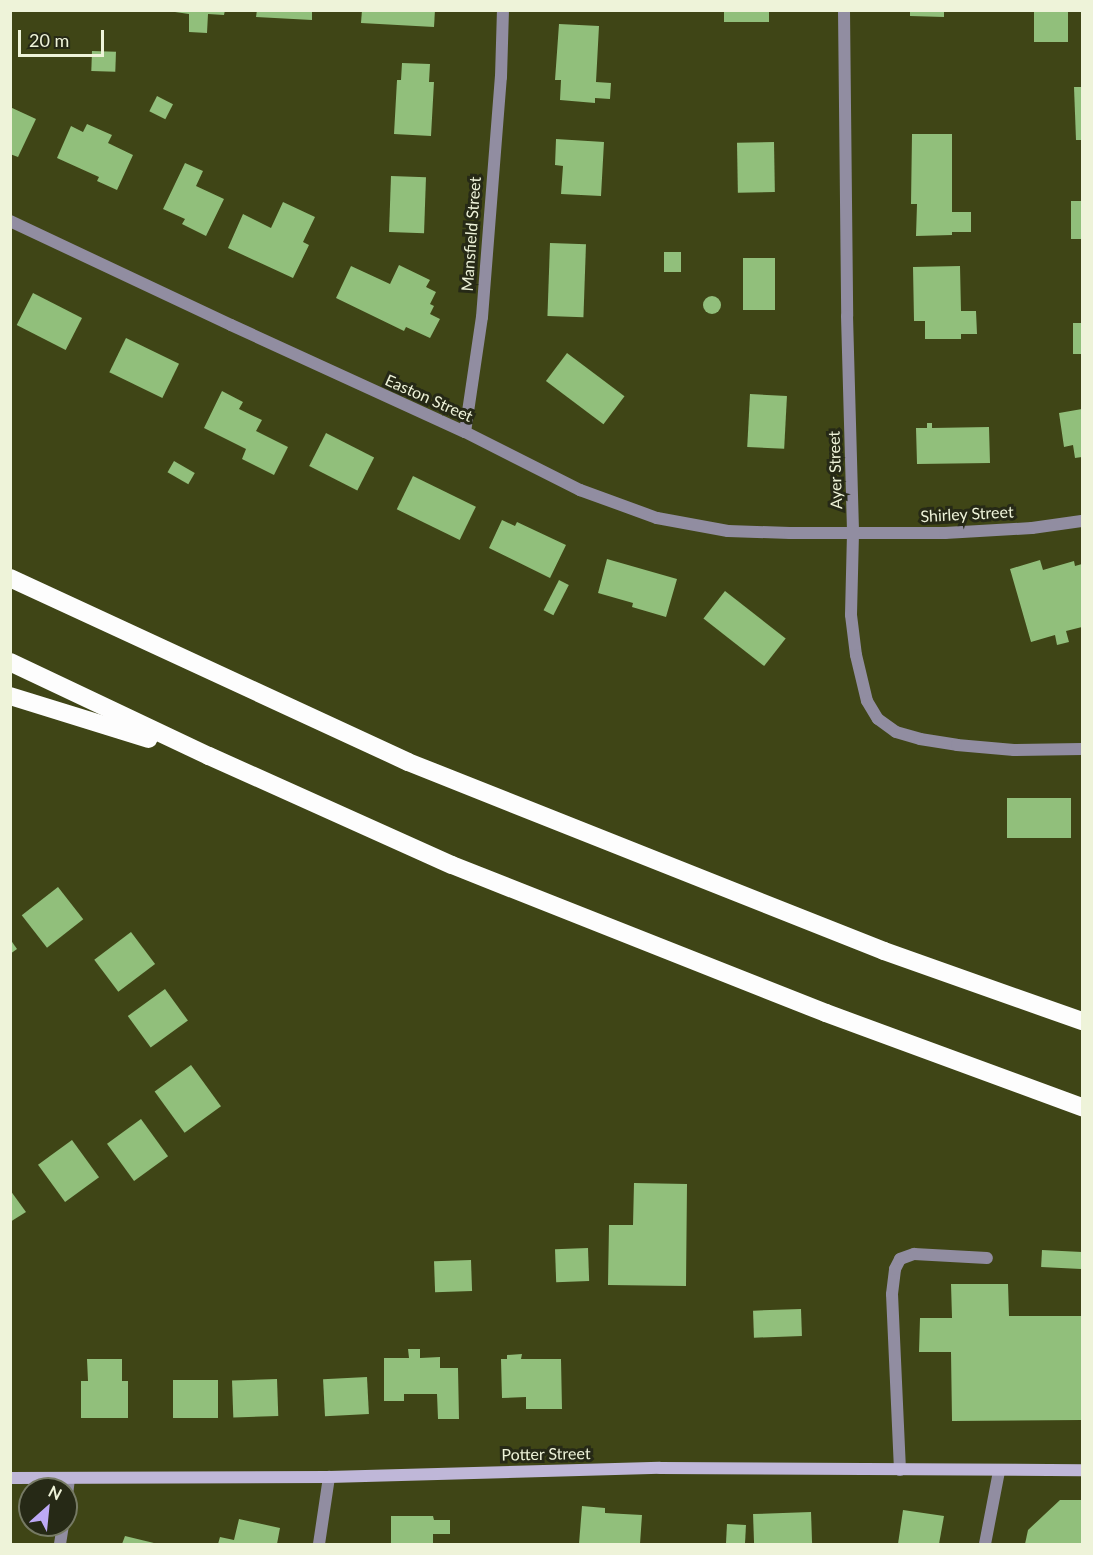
<!DOCTYPE html>
<style>
body{margin:0}
#map{position:relative;width:1093px;height:1555px;overflow:hidden;background:#3f4516;font-family:Lato,sans-serif}
div>[style]{position:absolute}
.building>*{inset:0;background:#91bf7b;transform-origin:0 0}
.round{border-radius:50%}
.service>*{height:12px;margin:-6px;padding:0 6px;transform-origin:6px;border-radius:6px;background:#918da1}
.minor>*{height:12px;margin:-6px;padding:0 6px;transform-origin:6px;border-radius:6px;background:#918da1}
.secondary>*{height:12px;margin:-6px;padding:0 6px;transform-origin:6px;border-radius:6px;background:#bfb7d8}
.motorway>*{height:18px;margin:-9px;padding:0 9px;transform-origin:9px;border-radius:9px;background:#fdfdfd}
span{translate:-50% -50%;white-space:nowrap;text-align:center;line-height:1.15;-webkit-text-stroke:6px #262916;paint-order:stroke}
.street-label{font-size:16px;color:#eef3d9}
.frame{position:absolute;inset:0;border:12px solid #eef3d9;pointer-events:none}
.north{position:absolute;left:18px;top:1477px;width:60px;height:60px;box-sizing:border-box;background:#262916;border:2px solid #767a64;border-radius:50%;rotate:27deg;font-size:16px;font-weight:700;line-height:24px;text-align:center;color:#eef3d9}
.north::after{content:'';display:block;margin:auto;width:21px;height:27px;background:#bda9f5;clip-path:polygon(50% 0,100% 100%,50% 72%,0 100%)}
.scale{position:absolute;left:18px;top:30px;width:86px;height:27px;box-sizing:border-box;border:3px solid #eef3d9;border-top:0;padding-left:8px;font-size:18px;line-height:21px;white-space:nowrap;color:#eef3d9;-webkit-text-stroke:4px #262916;paint-order:stroke}
</style>
<div id="map">
<div class="building">
<i style="clip-path:polygon(161px 10px,225px 10px,224px 15px,208px 14px,207px 33px,189px 32px,189px 14px)"></i>
<i style="clip-path:polygon(257px 10px,312px 10px,312px 20px,256px 17px)"></i>
<i style="clip-path:polygon(362px 10px,435px 10px,434px 27px,361px 23px)"></i>
<i style="left:724px;top:10px;width:45px;height:12px"></i>
<i style="clip-path:polygon(910px 10px,944px 10px,944px 17px,910px 16px)"></i>
<i style="left:1034px;top:10px;width:34px;height:32px"></i>
<i style="clip-path:polygon(559px 24px,599px 26px,596px 82px,611px 83px,610px 99px,595px 98px,595px 103px,560px 100px,561px 80px,555px 80px)"></i>
<i style="left:92px;top:51px;width:24px;height:20px;rotate:2deg"></i>
<i style="clip-path:polygon(402px 63px,430px 64px,429px 82px,434px 82px,431px 136px,394px 134px,397px 80px,401px 80px)"></i>
<i style="clip-path:polygon(1074px 87px,1082px 87px,1082px 140px,1076px 140px)"></i>
<i style="left:157px;top:96px;width:18px;height:17px;rotate:27deg"></i>
<i style="clip-path:polygon(10px 107px,36px 119px,18px 157px,10px 154px)"></i>
<i style="clip-path:polygon(87px 124px,112px 135px,108px 143px,133px 155px,117px 190px,97px 181px,99px 177px,57px 158px,71px 126px,83px 132px)"></i>
<i style="clip-path:polygon(912px 134px,952px 134px,952px 212px,971px 212px,971px 232px,952px 232px,952px 235px,916px 236px,917px 204px,911px 204px)"></i>
<i style="clip-path:polygon(556px 139px,604px 142px,601px 196px,561px 194px,563px 166px,555px 165px)"></i>
<i style="left:774px;top:142px;width:50px;height:37px;rotate:89deg"></i>
<i style="clip-path:polygon(185px 163px,203px 171px,196px 186px,224px 199px,206px 236px,182px 224px,185px 219px,163px 209px)"></i>
<i style="left:391px;top:176px;width:35px;height:56px;rotate:2deg"></i>
<i style="left:1082px;top:201px;width:38px;height:11px;rotate:90deg"></i>
<i style="clip-path:polygon(283px 202px,315px 217px,303px 242px,309px 245px,293px 278px,228px 248px,243px 214px,271px 228px)"></i>
<i style="left:550px;top:243px;width:36px;height:73px;rotate:2deg"></i>
<i style="left:664px;top:252px;width:17px;height:20px"></i>
<i style="left:743px;top:258px;width:32px;height:52px"></i>
<i style="clip-path:polygon(399px 265px,430px 280px,426px 287px,436px 292px,430px 304px,434px 306px,430px 314px,440px 319px,430px 338px,406px 327px,404px 331px,336px 298px,351px 266px,390px 284px)"></i>
<i style="clip-path:polygon(960px 266px,961px 311px,976px 311px,977px 334px,961px 334px,961px 339px,925px 339px,925px 321px,914px 321px,913px 267px)"></i>
<i style="left:33px;top:293px;width:55px;height:36px;rotate:27deg"></i>
<i class="round" style="left:703px;top:296px;width:18px;height:18px"></i>
<i style="left:1073px;top:323px;width:9px;height:31px"></i>
<i style="left:126px;top:338px;width:59px;height:38px;rotate:26deg"></i>
<i style="left:567px;top:353px;width:72px;height:35px;rotate:37deg"></i>
<i style="clip-path:polygon(222px 391px,243px 402px,239px 409px,262px 420px,256px 431px,288px 447px,274px 475px,242px 459px,246px 449px,204px 428px)"></i>
<i style="left:750px;top:394px;width:37px;height:53px;rotate:3deg"></i>
<i style="clip-path:polygon(1082px 409px,1082px 457px,1075px 458px,1073px 445px,1064px 447px,1059px 413px)"></i>
<i style="clip-path:polygon(927px 423px,932px 423px,932px 428px,989px 427px,990px 463px,917px 464px,916px 428px,927px 428px)"></i>
<i style="left:326px;top:433px;width:54px;height:37px;rotate:27deg"></i>
<i style="left:174px;top:461px;width:24px;height:13px;rotate:30deg"></i>
<i style="left:413px;top:476px;width:70px;height:37px;rotate:26deg"></i>
<i style="clip-path:polygon(502px 520px,515px 526px,517px 522px,566px 545px,550px 578px,489px 548px)"></i>
<i style="clip-path:polygon(607px 559px,677px 579px,666px 617px,632px 607px,633px 603px,598px 593px)"></i>
<i style="clip-path:polygon(1040px 560px,1043px 570px,1074px 561px,1075px 566px,1082px 564px,1082px 627px,1066px 631px,1069px 642px,1057px 645px,1055px 635px,1031px 642px,1010px 569px)"></i>
<i style="left:559px;top:580px;width:11px;height:34px;rotate:27deg"></i>
<i style="left:725px;top:591px;width:77px;height:35px;rotate:38deg"></i>
<i style="left:1007px;top:798px;width:64px;height:40px"></i>
<i style="left:58px;top:887px;width:41px;height:46px;rotate:52deg"></i>
<i style="left:131px;top:932px;width:40px;height:46px;rotate:53deg"></i>
<i style="clip-path:polygon(10px 939px,17px 949px,10px 954px)"></i>
<i style="left:165px;top:989px;width:39px;height:46px;rotate:54deg"></i>
<i style="left:191px;top:1065px;width:51px;height:45px;rotate:54deg"></i>
<i style="left:141px;top:1119px;width:46px;height:42px;rotate:54deg"></i>
<i style="left:72px;top:1140px;width:46px;height:42px;rotate:54deg"></i>
<i style="clip-path:polygon(634px 1183px,687px 1184px,686px 1286px,608px 1285px,609px 1225px,633px 1225px)"></i>
<i style="clip-path:polygon(10px 1190px,26px 1212px,10px 1222px)"></i>
<i style="left:588px;top:1248px;width:33px;height:33px;rotate:88deg"></i>
<i style="left:1042px;top:1250px;width:40px;height:17px;rotate:3deg"></i>
<i style="left:471px;top:1260px;width:31px;height:37px;rotate:88deg"></i>
<i style="clip-path:polygon(951px 1284px,1008px 1284px,1009px 1316px,1082px 1316px,1082px 1420px,952px 1421px,951px 1352px,919px 1352px,920px 1318px,952px 1318px)"></i>
<i style="left:801px;top:1309px;width:27px;height:48px;rotate:88deg"></i>
<i style="clip-path:polygon(408px 1349px,420px 1349px,420px 1358px,440px 1357px,440px 1368px,458px 1368px,459px 1419px,438px 1419px,437px 1394px,404px 1394px,404px 1401px,384px 1401px,384px 1358px,409px 1358px)"></i>
<i style="clip-path:polygon(522px 1354px,521px 1359px,561px 1359px,562px 1409px,526px 1409px,526px 1397px,502px 1398px,501px 1359px,507px 1359px,507px 1355px)"></i>
<i style="clip-path:polygon(87px 1359px,122px 1359px,122px 1381px,128px 1381px,128px 1418px,81px 1418px,81px 1381px,88px 1381px)"></i>
<i style="left:367px;top:1377px;width:37px;height:44px;rotate:87deg"></i>
<i style="left:277px;top:1379px;width:37px;height:45px;rotate:88deg"></i>
<i style="left:173px;top:1380px;width:45px;height:38px"></i>
<i style="clip-path:polygon(1060px 1500px,1082px 1500px,1082px 1544px,1025px 1544px,1028px 1530px)"></i>
<i style="clip-path:polygon(582px 1506px,605px 1508px,605px 1513px,642px 1515px,640px 1544px,579px 1544px)"></i>
<i style="clip-path:polygon(903px 1510px,944px 1516px,939px 1544px,898px 1544px)"></i>
<i style="left:811px;top:1512px;width:32px;height:58px;rotate:88deg"></i>
<i style="clip-path:polygon(391px 1516px,433px 1516px,434px 1520px,450px 1520px,450px 1534px,433px 1534px,433px 1544px,391px 1544px)"></i>
<i style="clip-path:polygon(239px 1519px,280px 1528px,277px 1544px,218px 1544px,220px 1537px,234px 1540px)"></i>
<i style="left:727px;top:1524px;width:19px;height:20px;rotate:3deg"></i>
<i style="clip-path:polygon(125px 1536px,158px 1544px,122px 1544px)"></i>
</div>
<div class="service">
<i style="left:900px;top:1470px;width:176px;rotate:-92.6deg"></i>
<i style="left:892px;top:1294px;width:25px;rotate:-83deg"></i>
<i style="left:895px;top:1269px;width:11px;rotate:-63deg"></i>
<i style="left:900px;top:1259px;width:15px;rotate:-20deg"></i>
<i style="left:914px;top:1254px;width:73px;rotate:3.1deg"></i>
</div>
<div class="minor">
<i style="left:844px;top:10px;width:306px;rotate:89.4deg"></i>
<i style="left:847px;top:316px;width:217px;rotate:88.4deg"></i>
<i style="left:853px;top:533px;width:82px;rotate:91.4deg"></i>
<i style="left:851px;top:615px;width:40px;rotate:82.9deg"></i>
<i style="left:856px;top:655px;width:47px;rotate:76.6deg"></i>
<i style="left:867px;top:701px;width:21px;rotate:59deg"></i>
<i style="left:878px;top:719px;width:22px;rotate:36deg"></i>
<i style="left:896px;top:732px;width:25px;rotate:16deg"></i>
<i style="left:920px;top:739px;width:37px;rotate:9deg"></i>
<i style="left:957px;top:745px;width:57px;rotate:5deg"></i>
<i style="left:1014px;top:750px;width:68px;rotate:-0.8deg"></i>
<i style="left:10px;top:221px;width:244px;rotate:25.2deg"></i>
<i style="left:231px;top:325px;width:257px;rotate:24.6deg"></i>
<i style="left:465px;top:432px;width:129px;rotate:26.8deg"></i>
<i style="left:580px;top:490px;width:82px;rotate:20deg"></i>
<i style="left:657px;top:518px;width:72px;rotate:10.4deg"></i>
<i style="left:728px;top:531px;width:62px;rotate:1.8deg"></i>
<i style="left:790px;top:533px;width:155px"></i>
<i style="left:945px;top:533px;width:87px;rotate:-3.3deg"></i>
<i style="left:1032px;top:528px;width:50px;rotate:-8deg"></i>
<i style="left:465px;top:432px;width:116px;rotate:-81.6deg"></i>
<i style="left:482px;top:317px;width:241px;rotate:-85.5deg"></i>
<i style="left:501px;top:77px;width:67px;rotate:-88.3deg"></i>
<i style="left:66px;top:1503px;width:25px;rotate:-83deg"></i>
<i style="left:60px;top:1544px;width:19px;rotate:-81deg"></i>
<i style="left:319px;top:1544px;width:68px;rotate:-81.5deg"></i>
<i style="left:985px;top:1544px;width:74px;rotate:-79.1deg"></i>
</div>
<div class="secondary">
<i style="left:10px;top:1478px;width:319px;rotate:-0.2deg"></i>
<i style="left:329px;top:1477px;width:331px;rotate:-1.6deg"></i>
<i style="left:660px;top:1468px;width:422px;rotate:0.3deg"></i>
</div>
<div class="motorway">
<i style="left:10px;top:578px;width:438px;rotate:24.8deg"></i>
<i style="left:408px;top:762px;width:512px;rotate:21.66deg"></i>
<i style="left:884px;top:951px;width:210px;rotate:19.5deg"></i>
<i style="left:10px;top:662px;width:220px;rotate:25.3deg"></i>
<i style="left:209px;top:756px;width:266px;rotate:24.2deg"></i>
<i style="left:452px;top:865px;width:402px;rotate:21.6deg"></i>
<i style="left:826px;top:1013px;width:273px;rotate:20.2deg"></i>
<i style="left:10px;top:696px;width:145px;rotate:17.2deg"></i>
</div>
<div class="street-label">
<span style="left:471px;top:234px;rotate:-86deg">Mansfield Street</span>
<span style="left:429px;top:398px;rotate:24deg">Easton Street</span>
<span style="left:835px;top:470px;rotate:-92deg">Ayer Street</span>
<span style="left:967px;top:514px;rotate:-3deg">Shirley Street</span>
<span style="left:546px;top:1454px;rotate:-1deg">Potter Street</span>
</div>
<div class="frame"></div>
<div class="north">N</div>
<div class="scale">20 m</div>
</div>
